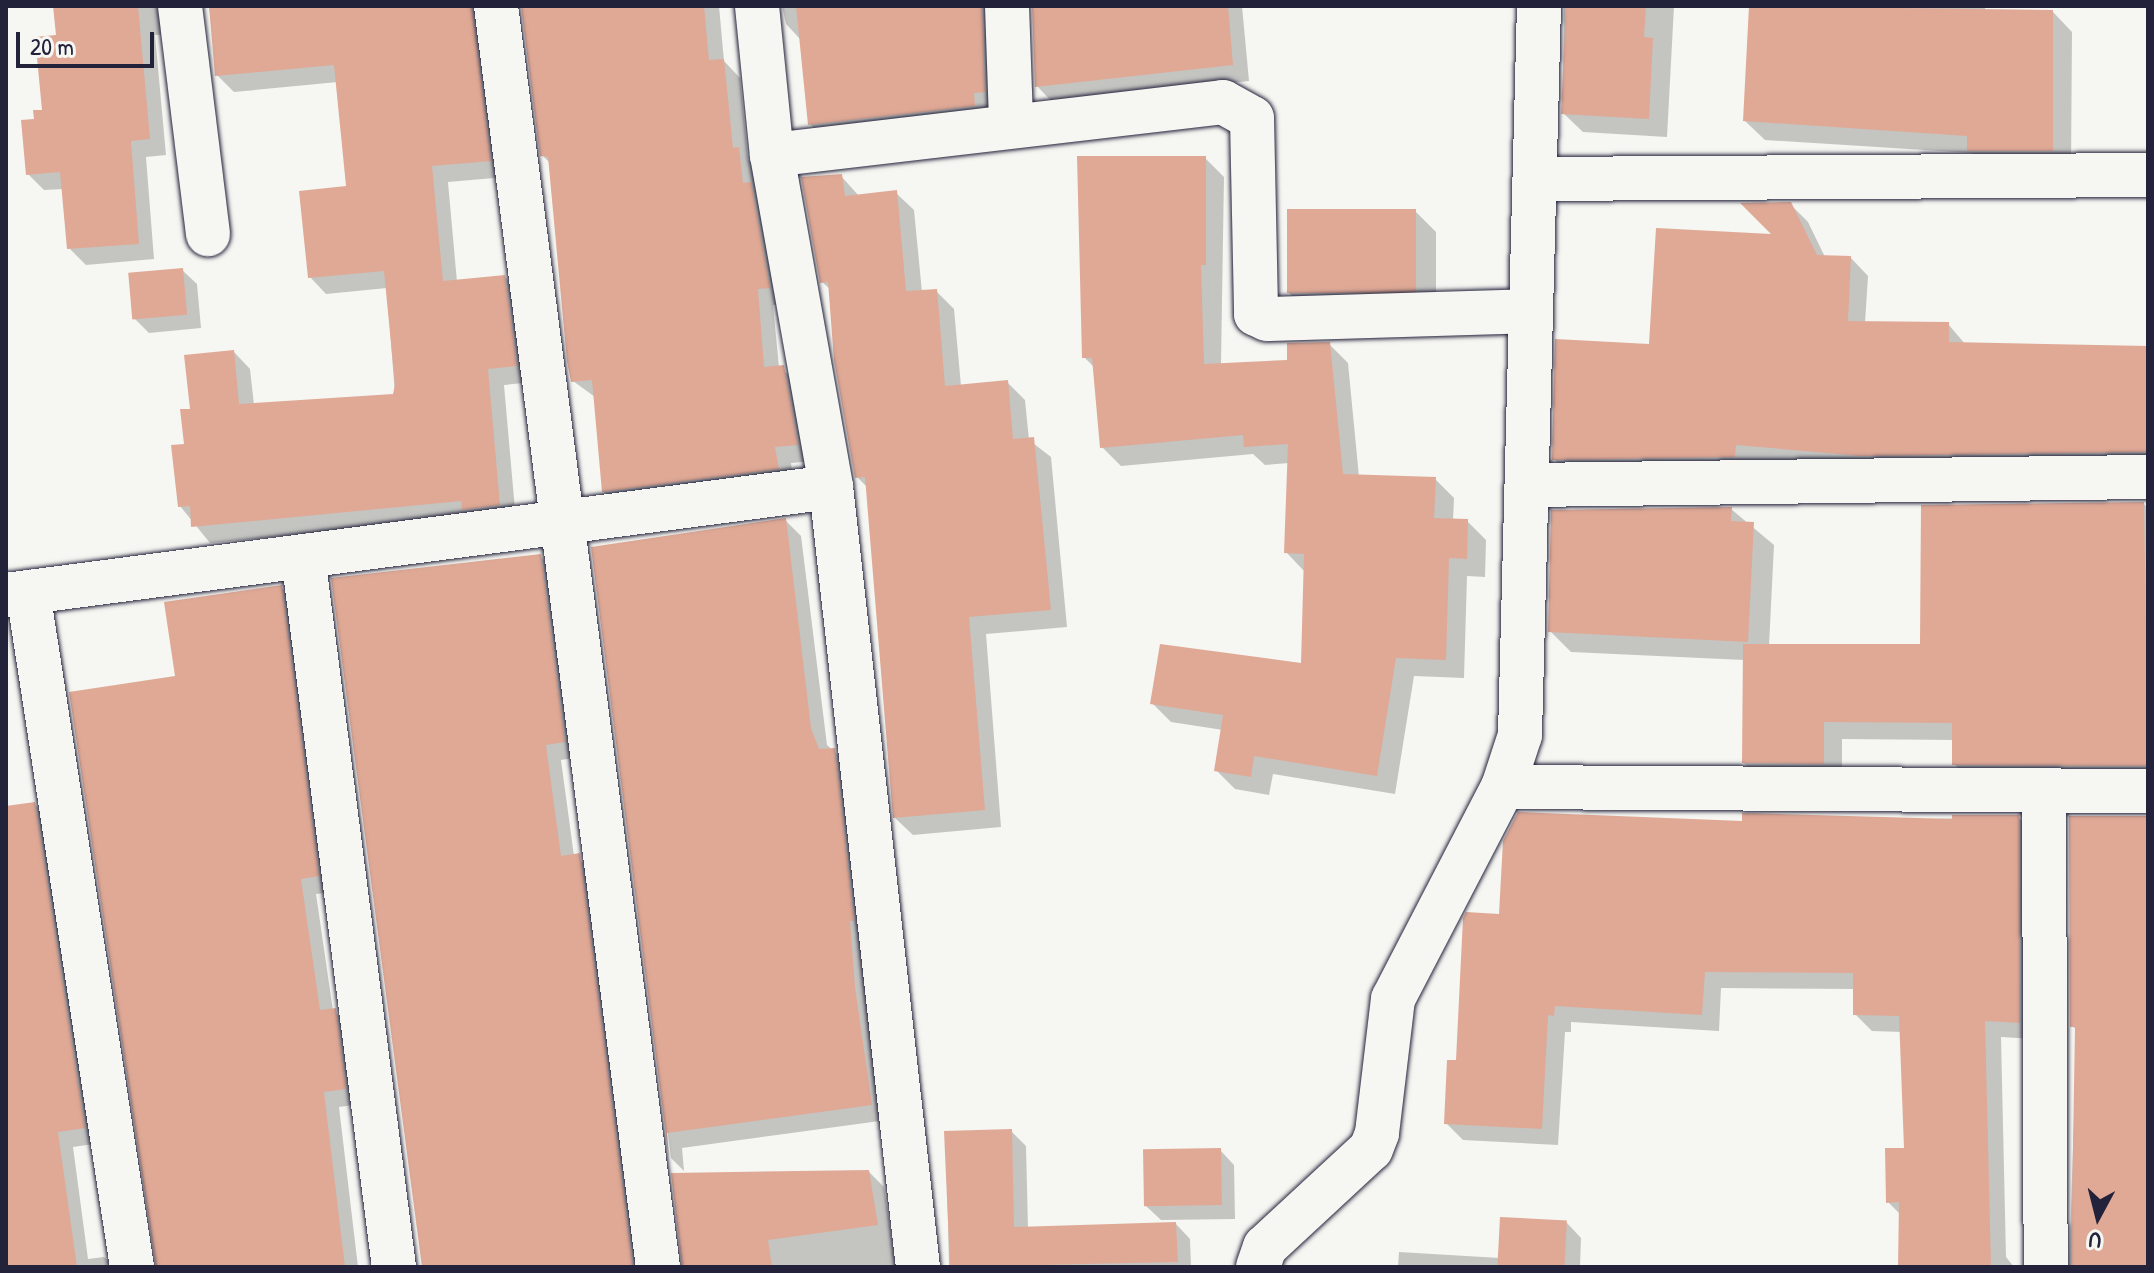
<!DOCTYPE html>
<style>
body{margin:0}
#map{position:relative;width:2154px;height:1273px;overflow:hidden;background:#f6f6f2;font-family:"Patrick Hand",sans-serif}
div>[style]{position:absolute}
.shadow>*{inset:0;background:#0003}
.building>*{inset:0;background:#dfa996;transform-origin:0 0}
.roads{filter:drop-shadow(0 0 2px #22223b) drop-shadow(0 0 2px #22223b)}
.street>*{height:44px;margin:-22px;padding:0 22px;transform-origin:22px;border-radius:22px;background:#f6f6f2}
span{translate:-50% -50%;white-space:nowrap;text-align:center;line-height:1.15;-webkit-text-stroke:7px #f6f6f2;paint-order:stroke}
.frame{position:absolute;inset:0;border:8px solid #22223b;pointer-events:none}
.north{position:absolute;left:2058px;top:1177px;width:80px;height:80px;-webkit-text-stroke:6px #f6f6f2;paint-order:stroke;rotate:187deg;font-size:22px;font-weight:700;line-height:32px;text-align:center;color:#22223b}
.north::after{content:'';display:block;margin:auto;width:28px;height:36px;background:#22223b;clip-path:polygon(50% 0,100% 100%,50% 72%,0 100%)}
.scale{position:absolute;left:16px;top:32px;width:138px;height:36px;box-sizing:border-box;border:4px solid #22223b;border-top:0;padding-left:10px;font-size:24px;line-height:28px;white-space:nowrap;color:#22223b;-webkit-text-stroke:6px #f6f6f2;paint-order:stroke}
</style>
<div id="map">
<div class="shadow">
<i style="clip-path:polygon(55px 6px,182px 6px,172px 34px,155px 35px,166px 155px,146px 157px,154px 259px,86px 265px,69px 248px,64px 189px,44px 190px,28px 174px,59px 37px)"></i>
<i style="clip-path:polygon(209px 6px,496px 6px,506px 177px,448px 182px,457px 282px,505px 277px,521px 294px,533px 382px,504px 385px,516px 521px,472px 517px,210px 543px,180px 506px,192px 410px,234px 352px,250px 369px,254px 405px,395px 396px,387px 288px,326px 294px,310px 277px,348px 188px,338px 82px,234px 92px,217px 75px)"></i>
<i style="clip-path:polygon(523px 6px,719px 6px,724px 61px,740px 78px,748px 159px,755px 166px,786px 304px,773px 305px,779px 367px,800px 384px,814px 461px,791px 463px,794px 485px,620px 507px,603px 491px,595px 397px,573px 381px,550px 163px,542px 155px)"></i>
<i style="clip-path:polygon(782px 6px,1009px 6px,1001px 108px,826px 140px,810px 124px,801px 40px,786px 24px)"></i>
<i style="clip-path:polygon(1034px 6px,1242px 6px,1249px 81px,1053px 103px,1037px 86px)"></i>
<i style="clip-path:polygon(1564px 6px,1674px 6px,1667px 137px,1583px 132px,1563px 113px)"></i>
<i style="clip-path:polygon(1751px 6px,1985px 6px,1985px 11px,2053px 12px,2072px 32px,2071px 169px,1988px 170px,1972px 153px,1765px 140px,1745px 121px)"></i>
<i style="clip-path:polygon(1205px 158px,1224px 177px,1221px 365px,1289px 362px,1329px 344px,1348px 363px,1359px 477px,1435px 479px,1454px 498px,1453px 521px,1467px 521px,1486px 540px,1485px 577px,1467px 576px,1464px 678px,1414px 676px,1395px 794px,1273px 774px,1269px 795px,1235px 789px,1216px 770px,1223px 730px,1171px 722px,1152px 703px,1303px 665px,1305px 572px,1286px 552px,1289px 463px,1265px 465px,1253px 454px,1121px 466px,1102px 447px,1095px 368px,1084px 357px)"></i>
<i style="clip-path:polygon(841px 176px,859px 196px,896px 193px,914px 210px,922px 292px,936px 291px,954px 309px,961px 386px,1007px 382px,1025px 400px,1029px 440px,1051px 457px,1067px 627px,986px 634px,1001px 827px,913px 835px,895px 818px,868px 488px,857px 477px,831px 290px,822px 282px)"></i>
<i style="clip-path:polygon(1790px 204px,1808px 222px,1825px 257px,1851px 258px,1868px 276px,1865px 323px,1948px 324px,1966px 345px,2148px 348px,2148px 469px,1572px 476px,1554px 459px,1651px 347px,1776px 236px)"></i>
<i style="clip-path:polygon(1415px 211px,1436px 232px,1436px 310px,1310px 313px,1289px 293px)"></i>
<i style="clip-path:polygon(182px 270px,197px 284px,201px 328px,149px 333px,134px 318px)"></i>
<i style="clip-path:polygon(2144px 504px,2148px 508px,2148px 783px,1973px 782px,1954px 764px,1954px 740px,1842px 739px,1842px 781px,1762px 781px,1744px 763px,1744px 660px,1571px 652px,1550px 631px,1731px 509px,1774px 545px,1769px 646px,1922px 646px)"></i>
<i style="clip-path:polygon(785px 520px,801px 536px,827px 745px,850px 766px,887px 1120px,682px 1148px,684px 1171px,671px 1158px,593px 549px)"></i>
<i style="clip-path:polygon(540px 556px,556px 572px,580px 757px,561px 760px,574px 856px,595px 871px,645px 1267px,425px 1267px)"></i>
<i style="clip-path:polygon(281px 587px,297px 603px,333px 892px,316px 894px,333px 1011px,351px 1026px,361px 1104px,339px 1107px,358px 1267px,157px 1267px,177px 678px)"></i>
<i style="clip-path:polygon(34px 804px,50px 820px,100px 1143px,73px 1147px,88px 1259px,104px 1257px,114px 1267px,6px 1267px,6px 808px)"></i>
<i style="clip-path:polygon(2018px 817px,2035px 834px,2036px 1039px,2001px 1037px,2006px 1257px,2014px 1267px,1900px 1267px,1900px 1214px,1888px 1202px,1906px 1150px,1902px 1032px,1872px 1031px,1855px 1014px,1855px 989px,1721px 988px,1719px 1031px,1571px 1022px,1571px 1032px,1565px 1032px,1558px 1145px,1463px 1140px,1446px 1123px,1458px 1063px,1501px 916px,1744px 823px)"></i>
<i style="clip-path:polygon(2148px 818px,2148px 1267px,2069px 1267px,2077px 1030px,2072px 1026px)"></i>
<i style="clip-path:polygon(1011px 1131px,1026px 1146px,1028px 1228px,1176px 1224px,1190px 1239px,1191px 1267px,949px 1267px,946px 1132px)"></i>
<i style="clip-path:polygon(1220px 1150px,1234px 1165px,1235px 1219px,1161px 1220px,1146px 1206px)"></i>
<i style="clip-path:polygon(869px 1172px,884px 1187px,896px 1267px,682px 1267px)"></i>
<i style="clip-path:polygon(1567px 1223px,1581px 1238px,1580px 1267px,1398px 1267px,1399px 1252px,1500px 1258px)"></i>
</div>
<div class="building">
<i style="clip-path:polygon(53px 6px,138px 6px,150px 139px,131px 141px,139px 244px,67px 249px,60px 172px,26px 175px,21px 120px,34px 119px,33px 110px,42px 110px,35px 37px,56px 35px)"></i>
<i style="clip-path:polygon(209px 6px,472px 6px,491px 161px,432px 166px,443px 281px,505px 275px,517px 366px,488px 369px,500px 505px,462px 510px,461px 501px,191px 527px,190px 506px,178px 507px,171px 445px,184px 444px,180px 409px,190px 409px,184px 355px,234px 350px,239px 404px,393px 394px,395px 385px,384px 271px,308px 278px,299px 191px,346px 186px,334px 65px,215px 76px)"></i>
<i style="clip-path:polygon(521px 6px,704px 6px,709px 60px,724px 59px,733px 148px,739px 147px,743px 183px,751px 182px,770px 288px,758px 289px,764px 367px,784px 365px,798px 445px,775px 447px,779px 469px,602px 492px,592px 380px,571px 382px,567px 361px,548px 157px,540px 156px)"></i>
<i style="clip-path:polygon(796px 6px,982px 6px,985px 92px,974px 93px,975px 106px,808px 125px)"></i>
<i style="clip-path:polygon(1032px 6px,1228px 6px,1233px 65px,1035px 87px)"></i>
<i style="clip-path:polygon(1566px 6px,1646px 6px,1644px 37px,1653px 38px,1649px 119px,1561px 114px)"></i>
<i style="clip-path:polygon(1749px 6px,2053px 10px,2053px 151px,1967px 151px,1967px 136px,1743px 121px)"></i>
<i style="clip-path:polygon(1077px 156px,1206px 156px,1206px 265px,1201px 265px,1204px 364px,1287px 360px,1287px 343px,1330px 342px,1343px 474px,1436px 477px,1434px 518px,1468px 519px,1467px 559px,1449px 558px,1446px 660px,1396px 658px,1377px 776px,1254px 756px,1251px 777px,1214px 771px,1223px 715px,1150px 704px,1160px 644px,1301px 663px,1304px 554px,1284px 553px,1288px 444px,1244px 447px,1243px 435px,1100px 448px,1092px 358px,1082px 358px)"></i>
<i style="clip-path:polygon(842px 174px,845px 196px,897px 190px,906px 291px,937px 289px,945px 386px,1008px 380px,1013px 439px,1034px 437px,1051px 610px,969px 617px,985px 810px,893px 818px,865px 477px,855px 478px,834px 360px,828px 282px,820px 283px,801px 177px)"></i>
<i style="clip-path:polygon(1791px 202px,1817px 255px,1851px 256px,1848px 321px,1949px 322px,1949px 342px,2148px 346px,2148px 452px,1861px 456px,1736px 445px,1735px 457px,1552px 460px,1555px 339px,1649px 344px,1656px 228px,1771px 234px,1740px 203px)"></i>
<i style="left:1287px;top:209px;width:129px;height:84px"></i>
<i style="left:183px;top:268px;width:47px;height:55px;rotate:85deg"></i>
<i style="clip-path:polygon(2144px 502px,2148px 766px,1952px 765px,1952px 723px,1824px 722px,1824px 764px,1742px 763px,1743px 644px,1920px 644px,1921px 505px)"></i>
<i style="clip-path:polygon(1732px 507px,1731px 521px,1754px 522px,1748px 642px,1548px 632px,1551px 510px)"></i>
<i style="clip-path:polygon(786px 518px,811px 728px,819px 749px,835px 748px,854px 921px,850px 921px,855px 987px,872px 1105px,667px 1133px,669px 1159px,591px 547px)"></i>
<i style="clip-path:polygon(541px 554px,565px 742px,546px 745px,561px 856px,580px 853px,633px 1267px,422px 1267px,331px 578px)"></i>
<i style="clip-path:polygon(282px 585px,319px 876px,301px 879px,320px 1010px,336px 1008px,346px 1089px,324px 1092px,345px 1267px,156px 1267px,69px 692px,175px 676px,164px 602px)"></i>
<i style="clip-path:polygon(35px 802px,85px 1128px,58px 1132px,77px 1267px,6px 1267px,6px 806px)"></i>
<i style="clip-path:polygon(1518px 812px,1742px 821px,1742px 813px,1952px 819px,1952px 815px,2019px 815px,2020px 1023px,1985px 1021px,1991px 1267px,1898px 1267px,1899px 1202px,1886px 1203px,1885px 1148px,1904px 1148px,1899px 1016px,1853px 1015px,1853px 973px,1705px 972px,1702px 1015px,1555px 1006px,1554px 1016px,1548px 1015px,1542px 1129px,1444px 1124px,1447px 1060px,1456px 1060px,1463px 918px,1466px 912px,1499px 914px,1503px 841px)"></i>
<i style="clip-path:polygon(2069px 816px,2148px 816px,2148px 1267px,2071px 1267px,2075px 1027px,2070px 1027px)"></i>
<i style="clip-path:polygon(1012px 1129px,1014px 1227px,1176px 1222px,1178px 1262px,950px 1267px,944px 1131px)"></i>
<i style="left:1221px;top:1148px;width:57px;height:78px;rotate:89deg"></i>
<i style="clip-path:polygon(869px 1170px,878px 1225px,768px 1240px,772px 1267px,682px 1267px,671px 1173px)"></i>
<i style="left:1500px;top:1217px;width:67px;height:50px;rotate:3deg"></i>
</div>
<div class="roads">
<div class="street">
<i style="left:180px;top:6px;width:230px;rotate:83deg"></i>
<i style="left:496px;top:6px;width:1271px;rotate:82.68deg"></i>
<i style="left:757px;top:6px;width:150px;rotate:84.3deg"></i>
<i style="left:772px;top:155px;width:337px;rotate:79.9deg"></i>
<i style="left:831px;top:487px;width:785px;rotate:83.64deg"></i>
<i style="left:1007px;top:6px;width:117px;rotate:88deg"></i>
<i style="left:772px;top:155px;width:454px;rotate:-6.7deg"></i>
<i style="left:1223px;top:102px;width:33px;rotate:29deg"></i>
<i style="left:1252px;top:118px;width:196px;rotate:88.8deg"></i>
<i style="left:1256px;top:314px;width:12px;rotate:24deg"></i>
<i style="left:1267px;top:319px;width:263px;rotate:-1.7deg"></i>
<i style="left:1536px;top:179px;width:612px;rotate:-0.37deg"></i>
<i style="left:1527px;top:485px;width:621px;rotate:-0.74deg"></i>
<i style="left:303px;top:556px;width:717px;rotate:82.71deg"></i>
<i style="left:28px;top:592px;width:683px;rotate:81.24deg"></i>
<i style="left:6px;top:595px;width:832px;rotate:-7.46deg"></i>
<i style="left:1503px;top:787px;width:645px;rotate:0.36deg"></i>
<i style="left:2044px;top:792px;width:475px;rotate:89.8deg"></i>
<i style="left:1258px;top:1267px;width:21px;rotate:-71deg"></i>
<i style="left:1265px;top:1247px;width:144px;rotate:-42.8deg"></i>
<i style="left:1371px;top:1149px;width:17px;rotate:-69deg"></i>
<i style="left:1377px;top:1133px;width:135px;rotate:-83.2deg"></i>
<i style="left:1393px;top:999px;width:239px;rotate:-62.6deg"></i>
<i style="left:1503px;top:787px;width:55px;rotate:-71.9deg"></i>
<i style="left:1520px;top:735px;width:729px;rotate:-88.51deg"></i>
</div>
</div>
<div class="frame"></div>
<div class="north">U</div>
<div class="scale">20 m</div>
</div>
